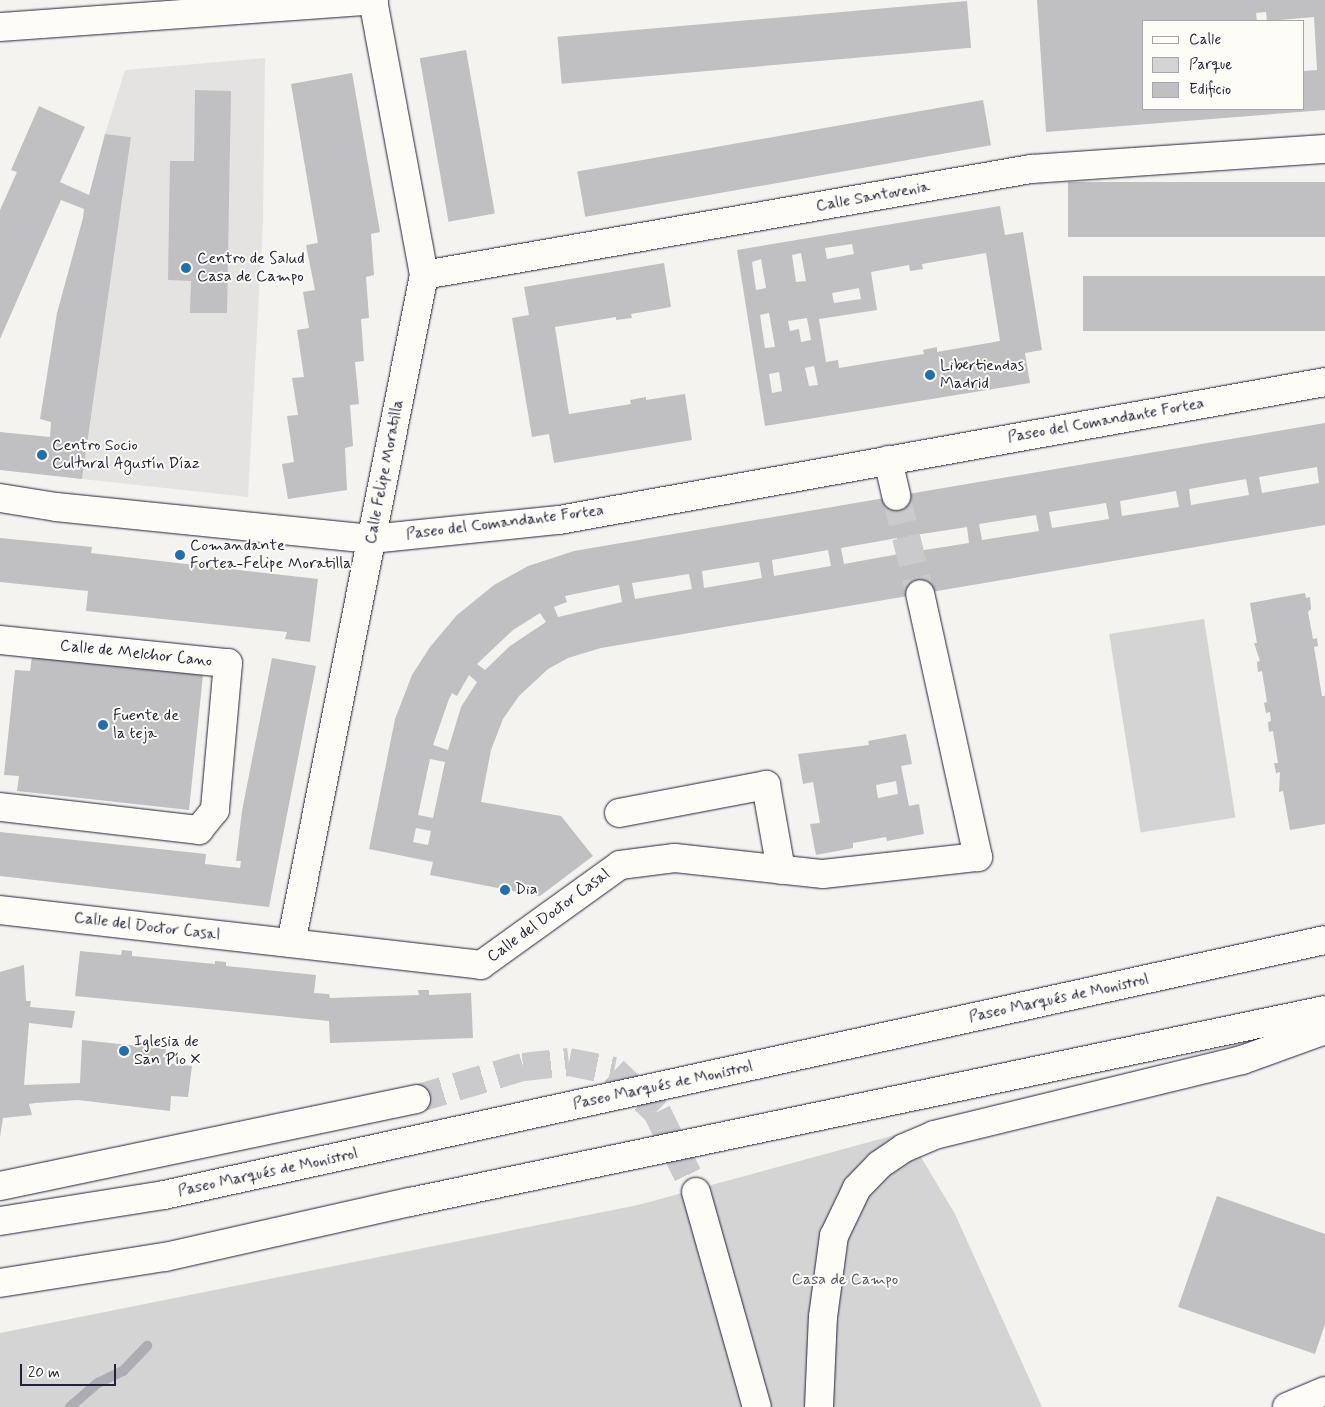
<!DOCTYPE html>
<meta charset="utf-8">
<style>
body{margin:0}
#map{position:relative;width:1325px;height:1407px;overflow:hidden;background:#f4f3ef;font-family:Mynerve,sans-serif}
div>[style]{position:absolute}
.built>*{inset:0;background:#e4e3e2}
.green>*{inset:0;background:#d5d4d5;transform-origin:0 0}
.stream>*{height:10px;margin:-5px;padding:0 5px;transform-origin:5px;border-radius:5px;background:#acacb2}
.building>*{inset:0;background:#c0bfc2;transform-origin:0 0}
.minor-tunnel>*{height:28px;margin-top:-14px;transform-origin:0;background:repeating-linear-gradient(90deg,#cac9cb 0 28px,transparent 0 42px)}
.highway-tunnel>*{height:28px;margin-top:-14px;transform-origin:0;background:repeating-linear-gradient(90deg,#cac9cb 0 28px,transparent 0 42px)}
.roads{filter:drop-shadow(0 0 1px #22223b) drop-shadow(0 0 1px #22223b)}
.minor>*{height:28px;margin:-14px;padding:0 14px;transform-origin:14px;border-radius:14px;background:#fdfcf7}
.highway>*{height:28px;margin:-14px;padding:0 14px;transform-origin:14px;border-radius:14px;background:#fdfcf7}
.dots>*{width:14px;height:14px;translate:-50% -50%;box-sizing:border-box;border:2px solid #fdfcf7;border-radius:50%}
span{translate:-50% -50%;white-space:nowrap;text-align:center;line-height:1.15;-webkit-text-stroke:4px #fdfcf7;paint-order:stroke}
.street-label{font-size:16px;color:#22223b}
.poi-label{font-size:16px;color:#22223b}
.left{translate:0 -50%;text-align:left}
.park-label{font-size:16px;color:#585769}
.legend{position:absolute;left:1142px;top:20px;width:162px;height:90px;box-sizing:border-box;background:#fdfcf7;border:1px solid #a5a5ac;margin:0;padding:6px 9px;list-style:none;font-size:15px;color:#22223b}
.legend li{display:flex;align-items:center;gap:10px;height:25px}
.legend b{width:25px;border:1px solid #a5a5ac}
.scale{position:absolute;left:20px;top:1364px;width:96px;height:22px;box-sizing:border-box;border:2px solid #22223b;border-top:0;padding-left:6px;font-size:15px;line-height:18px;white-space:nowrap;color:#22223b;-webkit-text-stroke:4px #fdfcf7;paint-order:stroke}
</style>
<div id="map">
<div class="built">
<i style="clip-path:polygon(265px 58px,263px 222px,248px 497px,82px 479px,131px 137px,105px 134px,125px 70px)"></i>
</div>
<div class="green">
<i style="left:1204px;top:619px;width:201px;height:96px;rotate:81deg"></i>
<i style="clip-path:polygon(906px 1132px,955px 1214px,1042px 1407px,0 1407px,0 1333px,638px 1205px)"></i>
</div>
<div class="stream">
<i style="left:70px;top:1407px;width:37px;rotate:-41deg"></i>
<i style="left:98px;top:1383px;width:28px;rotate:-26deg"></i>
<i style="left:123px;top:1371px;width:35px;rotate:-46deg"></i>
</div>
<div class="building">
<i style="clip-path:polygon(evenodd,1037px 0,1325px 0,1325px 110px,1046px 132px,1037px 0,1266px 12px,1267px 21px,1314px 17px,1317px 70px,1304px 71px,1304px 109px,1144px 109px,1144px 21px,1257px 21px,1256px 13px,1266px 12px)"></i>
<i style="left:967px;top:1px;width:47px;height:411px;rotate:85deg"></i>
<i style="left:466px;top:50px;width:166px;height:47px;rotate:80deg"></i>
<i style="clip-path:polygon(352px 73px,380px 232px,371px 234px,374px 275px,366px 277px,369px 318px,361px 319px,364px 361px,355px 362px,359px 404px,350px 405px,353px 446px,345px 448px,347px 490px,288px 499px,282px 464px,294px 462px,287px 416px,298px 415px,292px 378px,304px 377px,297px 330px,309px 328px,303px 292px,315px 290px,306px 245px,318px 243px,291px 84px)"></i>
<i style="clip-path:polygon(195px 90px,231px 91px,227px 313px,190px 313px,191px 281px,168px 280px,170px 161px,194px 161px)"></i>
<i style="left:983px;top:100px;width:46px;height:412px;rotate:80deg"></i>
<i style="clip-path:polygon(39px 106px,85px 127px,60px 182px,89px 195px,105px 134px,131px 137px,82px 479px,0 470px,0 432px,50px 437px,51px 422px,40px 419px,57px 313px,83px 218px,84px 209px,61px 200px,0 339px,0 210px,17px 172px,11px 170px)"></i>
<i style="left:1325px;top:182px;width:55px;height:257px;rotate:90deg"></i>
<i style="clip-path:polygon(evenodd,1000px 206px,1005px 235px,1023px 232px,1042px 350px,1025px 353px,1030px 383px,765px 426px,737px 250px,1000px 206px,852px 244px,854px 254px,827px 259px,825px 248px,852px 244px,1000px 206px,801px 253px,806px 281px,796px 282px,792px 255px,801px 253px,1000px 206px,986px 253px,1000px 341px,937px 352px,937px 347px,923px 350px,924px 354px,839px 368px,838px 360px,826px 362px,819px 319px,877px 310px,871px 272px,909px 265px,910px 271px,923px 269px,922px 264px,986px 253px,1000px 206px,761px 259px,766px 288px,756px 290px,752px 262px,761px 259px,1000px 206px,859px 288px,861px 299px,834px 303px,832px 293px,859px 288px,1000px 206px,769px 313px,775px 347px,765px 348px,760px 315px,769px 313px,1000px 206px,807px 318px,811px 340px,801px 342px,799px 329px,790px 331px,788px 321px,807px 318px,1000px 206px,814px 366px,818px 385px,809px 386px,805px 368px,814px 366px,1000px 206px,779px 372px,782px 391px,772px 393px,769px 374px,779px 372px)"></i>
<i style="clip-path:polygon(664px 263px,671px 307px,631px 314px,632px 318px,616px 320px,616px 317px,555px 327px,569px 414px,631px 404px,630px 400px,646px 397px,646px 400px,685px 394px,692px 440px,554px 463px,549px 434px,532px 437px,512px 318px,529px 315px,524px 287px)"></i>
<i style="left:1325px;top:276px;width:55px;height:242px;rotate:90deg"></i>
<i style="clip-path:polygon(evenodd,1325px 423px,1325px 525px,601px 648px,568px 658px,548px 669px,519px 696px,503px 719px,491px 750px,481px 802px,561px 816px,593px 856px,540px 896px,430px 875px,433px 862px,369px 849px,395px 719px,412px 675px,430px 647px,457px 615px,494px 585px,528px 566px,574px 551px,1325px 423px,1317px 467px,1319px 483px,1262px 493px,1259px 477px,1317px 467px,1325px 423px,1246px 479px,1249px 495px,1191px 505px,1189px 489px,1246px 479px,1325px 423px,1176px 491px,1179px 507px,1122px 516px,1120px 501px,1176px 491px,1325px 423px,1106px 503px,1109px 519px,1052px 528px,1049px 512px,1106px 503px,1325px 423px,1036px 515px,1039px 531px,982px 540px,979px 524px,1036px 515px,1325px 423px,967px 527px,969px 543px,912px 552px,909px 536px,967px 527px,1325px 423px,897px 538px,899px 554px,844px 564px,841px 548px,897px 538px,1325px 423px,828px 550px,831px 566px,774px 576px,772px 560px,828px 550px,1325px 423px,759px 562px,762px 578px,704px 588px,702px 571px,759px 562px,1325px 423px,689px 574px,692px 589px,635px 599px,632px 583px,689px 574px,1325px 423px,619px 585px,622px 602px,558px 617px,554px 607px,567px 602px,565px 596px,619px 585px,1325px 423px,540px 613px,546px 622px,510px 646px,485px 670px,477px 664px,513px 630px,540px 613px,1325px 423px,469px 675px,477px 682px,461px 707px,448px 750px,433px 745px,449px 699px,452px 693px,457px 696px,469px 675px,1325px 423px,430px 759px,445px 762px,433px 818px,418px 815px,430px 759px,1325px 423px,416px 828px,431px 831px,428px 845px,413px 842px,416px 828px)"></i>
<i style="clip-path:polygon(0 538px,92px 547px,91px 553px,318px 579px,310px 642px,285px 639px,287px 632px,86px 611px,88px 591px,0 582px)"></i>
<i style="clip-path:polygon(1305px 593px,1306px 598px,1310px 597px,1311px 609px,1308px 612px,1313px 639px,1317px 638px,1318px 646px,1314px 647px,1322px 696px,1325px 696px,1325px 824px,1290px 830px,1283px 791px,1279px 792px,1280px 772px,1276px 773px,1274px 763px,1278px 763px,1273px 731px,1269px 732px,1268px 722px,1271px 721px,1270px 712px,1266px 713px,1264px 703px,1267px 702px,1262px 671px,1258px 672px,1257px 662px,1260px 661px,1254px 643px,1257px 643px,1250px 603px)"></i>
<i style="clip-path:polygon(32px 657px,203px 675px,189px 810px,17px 791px,19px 776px,4px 775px,15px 670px,30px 671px)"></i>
<i style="clip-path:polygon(272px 658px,316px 666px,269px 907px,0 876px,0 832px,206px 854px,205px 864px,240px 868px,241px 861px,236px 861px,242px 811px)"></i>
<i style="clip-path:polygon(evenodd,906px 734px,912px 764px,901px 766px,909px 806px,919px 804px,924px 834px,887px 841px,886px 837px,853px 843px,853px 848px,816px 855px,810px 824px,820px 823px,813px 782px,803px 784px,798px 754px,869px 745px,868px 741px,906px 734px,896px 781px,898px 794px,878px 798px,876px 785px,896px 781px)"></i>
<i style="clip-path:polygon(122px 950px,132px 951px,132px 956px,215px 964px,215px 961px,226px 962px,226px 966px,316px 975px,314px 993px,329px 994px,330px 998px,419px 995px,418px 990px,429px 990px,429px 995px,471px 993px,473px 1038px,330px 1043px,329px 1021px,75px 996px,80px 951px,121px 955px)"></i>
<i style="clip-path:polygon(24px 965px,26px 1001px,31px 1001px,30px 1007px,75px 1011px,72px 1028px,29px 1023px,24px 1085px,80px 1083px,82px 1040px,166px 1049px,165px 1063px,192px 1066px,188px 1097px,171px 1096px,170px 1111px,78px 1100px,35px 1103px,29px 1104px,32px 1115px,3px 1118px,0 1137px,0 972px)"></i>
<i style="clip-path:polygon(1217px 1196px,1325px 1234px,1325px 1324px,1315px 1354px,1178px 1307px)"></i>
</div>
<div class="minor-tunnel">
<i style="left:896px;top:496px;width:101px;rotate:76.2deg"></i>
</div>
<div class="highway-tunnel">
<i style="left:416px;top:1099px;width:112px;rotate:-16.7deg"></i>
<i style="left:523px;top:1067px;width:46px;rotate:-6.2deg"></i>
<i style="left:569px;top:1062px;width:46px;rotate:11.3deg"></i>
<i style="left:614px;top:1071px;width:59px;rotate:43.6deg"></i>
<i style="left:657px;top:1112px;width:89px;rotate:64deg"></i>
</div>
<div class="roads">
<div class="minor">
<i style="left:0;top:27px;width:375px;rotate:-4.1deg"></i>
<i style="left:424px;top:275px;width:616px;rotate:-9.91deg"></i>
<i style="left:1031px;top:169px;width:295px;rotate:-3.9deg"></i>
<i style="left:888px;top:460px;width:37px;rotate:77deg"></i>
<i style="left:0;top:498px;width:57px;rotate:9.1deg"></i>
<i style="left:56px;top:507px;width:317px;rotate:5.8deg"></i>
<i style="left:371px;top:539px;width:189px;rotate:-5.8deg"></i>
<i style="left:559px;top:520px;width:778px;rotate:-10.21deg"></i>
<i style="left:0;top:640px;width:229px;rotate:5.8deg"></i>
<i style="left:228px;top:663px;width:148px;rotate:95.1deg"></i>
<i style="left:215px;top:810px;width:26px;rotate:129deg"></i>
<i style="left:199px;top:830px;width:200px;rotate:-173.4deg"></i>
<i style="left:619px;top:813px;width:150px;rotate:-10.8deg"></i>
<i style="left:766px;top:785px;width:86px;rotate:80deg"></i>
<i style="left:0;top:910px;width:484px;rotate:6.5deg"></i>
<i style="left:481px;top:965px;width:171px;rotate:-35.7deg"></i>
<i style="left:620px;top:865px;width:55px;rotate:-7.3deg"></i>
<i style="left:675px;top:858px;width:149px;rotate:6.2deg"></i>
<i style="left:823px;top:874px;width:156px;rotate:-6.3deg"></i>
<i style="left:978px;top:857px;width:269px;rotate:-102.4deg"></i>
<i style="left:291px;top:943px;width:681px;rotate:-78.74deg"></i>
<i style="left:424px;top:275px;width:280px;rotate:-100.5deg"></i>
<i style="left:1287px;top:1407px;width:41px;rotate:-22.8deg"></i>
</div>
<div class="highway">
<i style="left:0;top:1186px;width:425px;rotate:-11.8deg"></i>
<i style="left:696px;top:1192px;width:223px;rotate:74.2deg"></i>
<i style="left:0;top:1221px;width:166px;rotate:-9deg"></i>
<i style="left:164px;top:1195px;width:1189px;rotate:-12.39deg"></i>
<i style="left:0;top:1283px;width:167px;rotate:-9deg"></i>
<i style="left:165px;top:1257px;width:251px;rotate:-12.7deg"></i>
<i style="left:410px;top:1202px;width:935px;rotate:-11.85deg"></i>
<i style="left:819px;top:1407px;width:90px;rotate:-87.5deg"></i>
<i style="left:823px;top:1317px;width:82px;rotate:-82.3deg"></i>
<i style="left:834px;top:1236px;width:53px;rotate:-64.4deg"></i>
<i style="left:857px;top:1188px;width:32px;rotate:-46deg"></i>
<i style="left:879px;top:1165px;width:30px;rotate:-34deg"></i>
<i style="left:904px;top:1148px;width:33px;rotate:-23deg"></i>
<i style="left:934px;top:1135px;width:317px;rotate:-13.7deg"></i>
<i style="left:1242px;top:1060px;width:88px;rotate:-19.9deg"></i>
</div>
</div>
<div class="dots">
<i style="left:186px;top:268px;background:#1f6fb2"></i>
<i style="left:930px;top:375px;background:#1f6fb2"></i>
<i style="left:42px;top:455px;background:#1f6fb2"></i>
<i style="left:180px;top:555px;background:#1f6fb2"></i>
<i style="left:103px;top:725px;background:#1f6fb2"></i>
<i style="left:505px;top:890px;background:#1f6fb2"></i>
<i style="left:124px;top:1051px;background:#1f6fb2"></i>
</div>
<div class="street-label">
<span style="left:873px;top:197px;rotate:-10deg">Calle Santovenia</span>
<span style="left:1106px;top:421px;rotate:-10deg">Paseo del Comandante Fortea</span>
<span style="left:385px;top:472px;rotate:-79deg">Calle Felipe Moratilla</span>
<span style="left:505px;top:523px;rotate:-7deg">Paseo del Comandante Fortea</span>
<span style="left:136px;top:654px;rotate:6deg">Calle de Melchor Cano</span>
<span style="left:549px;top:916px;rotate:-36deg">Calle del Doctor Casal</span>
<span style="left:147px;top:927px;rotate:7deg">Calle del Doctor Casal</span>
<span style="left:1059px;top:999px;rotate:-12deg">Paseo Marqués de Monistrol</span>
<span style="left:663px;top:1086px;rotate:-12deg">Paseo Marqués de Monistrol</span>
<span style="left:268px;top:1173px;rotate:-12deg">Paseo Marqués de Monistrol</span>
</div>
<div class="poi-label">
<span class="left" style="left:197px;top:268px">Centro de Salud<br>Casa de Campo</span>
<span class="left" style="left:940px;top:375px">Libertiendas<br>Madrid</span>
<span class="left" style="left:52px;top:455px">Centro Socio<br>Cultural Agustín Díaz</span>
<span class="left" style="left:190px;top:555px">Comandante<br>Fortea-Felipe Moratilla</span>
<span class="left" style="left:113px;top:725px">Fuente de<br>la teja</span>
<span class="left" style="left:515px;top:890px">Dia</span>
<span class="left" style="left:134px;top:1051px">Iglesia de<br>San Pío X</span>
</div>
<div class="park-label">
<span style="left:845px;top:1280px">Casa de Campo</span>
</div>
<ul class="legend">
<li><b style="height:6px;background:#fdfcf7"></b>Calle</li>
<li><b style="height:14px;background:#d5d4d5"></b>Parque</li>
<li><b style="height:14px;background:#c0bfc2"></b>Edificio</li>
</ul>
<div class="scale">20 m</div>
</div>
